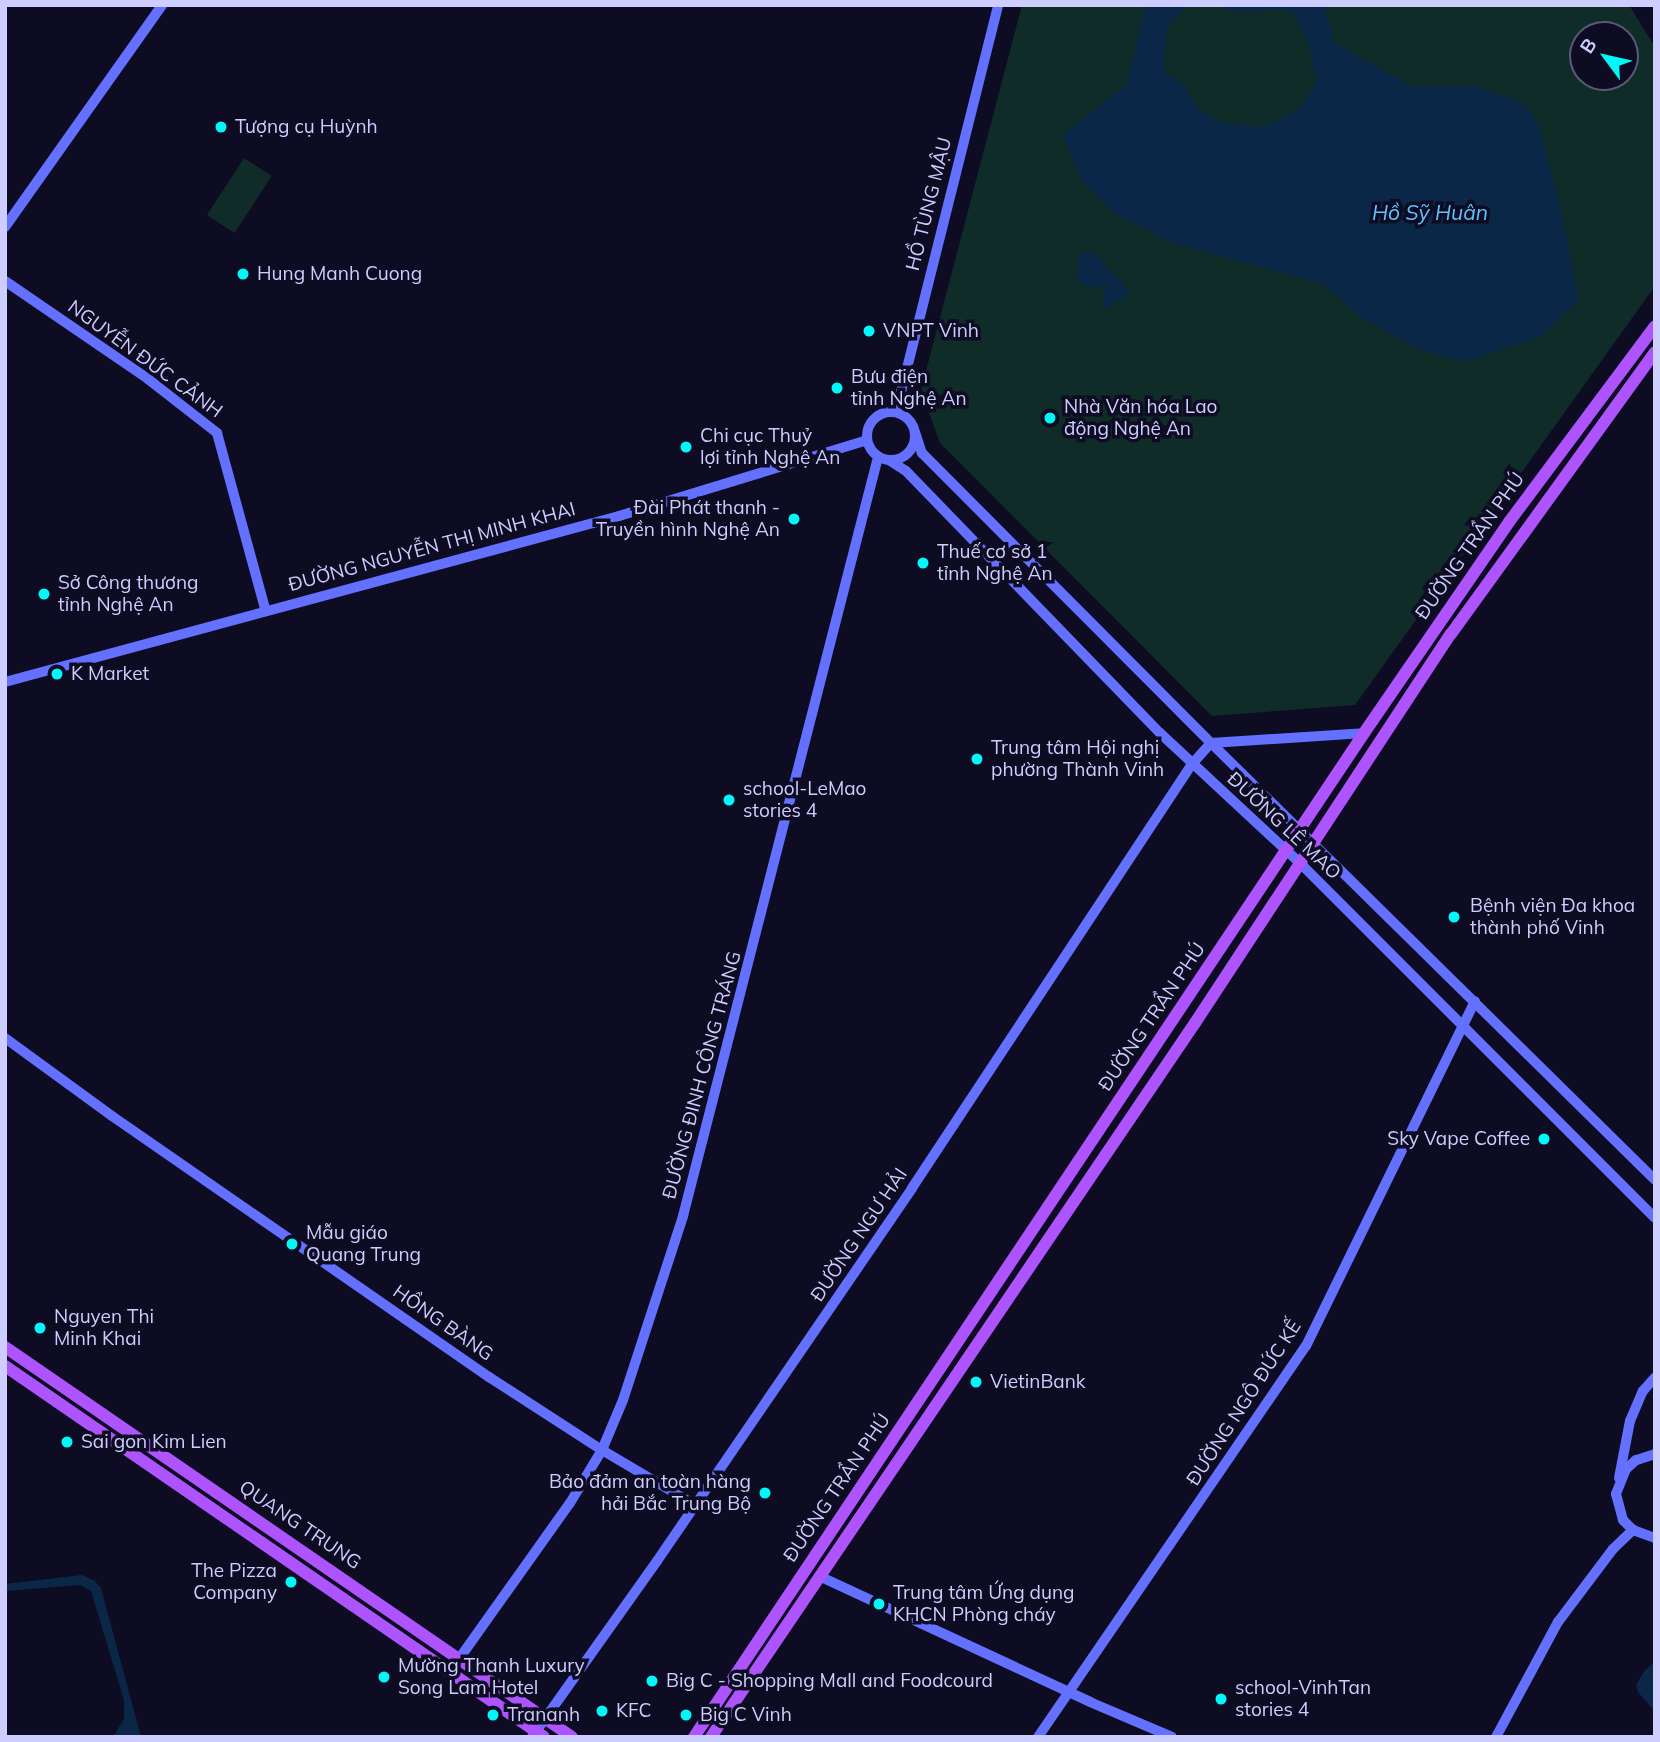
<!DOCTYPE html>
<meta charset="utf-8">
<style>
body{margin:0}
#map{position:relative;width:1660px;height:1742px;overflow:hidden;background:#0e0c22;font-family:Mulish,sans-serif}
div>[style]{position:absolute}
.green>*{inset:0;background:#0f2c28;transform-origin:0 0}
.water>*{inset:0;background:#0a2748}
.secondary>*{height:10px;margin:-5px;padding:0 5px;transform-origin:5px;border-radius:5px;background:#6470ff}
.secondary>.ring{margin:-5px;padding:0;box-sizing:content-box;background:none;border:10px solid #6470ff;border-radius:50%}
.primary>*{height:12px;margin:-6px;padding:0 6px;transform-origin:6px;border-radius:6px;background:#ae54ff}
.dots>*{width:19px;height:19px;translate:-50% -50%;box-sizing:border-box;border:4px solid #0e0c22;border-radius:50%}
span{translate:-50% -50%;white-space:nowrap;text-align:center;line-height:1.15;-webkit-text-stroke:7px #0e0c22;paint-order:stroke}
.poi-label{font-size:19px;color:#cecdff}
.left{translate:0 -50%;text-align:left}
.right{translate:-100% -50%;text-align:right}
.street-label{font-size:19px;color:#cecdff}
.water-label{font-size:21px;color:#5bc3ff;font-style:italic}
.frame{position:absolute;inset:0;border:7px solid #cecdff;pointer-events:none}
.north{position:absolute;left:1569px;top:21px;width:70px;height:70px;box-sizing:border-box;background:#0e0c22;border:2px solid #5b597a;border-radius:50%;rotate:303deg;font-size:19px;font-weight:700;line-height:28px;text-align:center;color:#cecdff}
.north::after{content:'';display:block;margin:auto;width:24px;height:32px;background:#00f8f8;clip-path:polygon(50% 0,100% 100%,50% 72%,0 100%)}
</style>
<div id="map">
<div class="green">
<i style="clip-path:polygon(evenodd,1022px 5px,1629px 5px,1655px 47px,1655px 286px,1355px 705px,1212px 716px,940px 443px,921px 390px,1022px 5px,1583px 35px,1625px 35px,1625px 77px,1583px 77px,1583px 35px)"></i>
<i style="left:244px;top:158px;width:33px;height:68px;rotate:33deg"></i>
</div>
<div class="water">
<i style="clip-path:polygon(1150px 5px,1188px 5px,1167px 26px,1163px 69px,1189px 92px,1197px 109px,1221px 123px,1264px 127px,1300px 109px,1317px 81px,1309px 44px,1294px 15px,1280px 8px,1253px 12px,1226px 10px,1220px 5px,1324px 5px,1335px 43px,1413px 87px,1477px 87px,1519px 101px,1532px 112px,1540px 129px,1563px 220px,1579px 300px,1540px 337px,1465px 362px,1419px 349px,1362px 318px,1323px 284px,1171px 242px,1114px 213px,1082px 181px,1063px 135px,1127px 85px,1143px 14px)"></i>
<i style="clip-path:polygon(1089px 249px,1130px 291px,1121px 302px,1114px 300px,1111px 308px,1103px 306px,1105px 286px,1089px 288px,1076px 278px,1080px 262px,1077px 259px)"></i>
<i style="clip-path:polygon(82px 1575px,95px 1581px,101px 1588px,141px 1737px,113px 1737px,124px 1719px,124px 1700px,91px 1591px,80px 1585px,5px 1591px,5px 1584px)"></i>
<i style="clip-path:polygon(1655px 1662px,1655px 1712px,1638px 1692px,1636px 1685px,1645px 1670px)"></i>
</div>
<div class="secondary">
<i style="left:5px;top:227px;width:272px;rotate:-54.7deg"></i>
<i style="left:5px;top:281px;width:173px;rotate:34.4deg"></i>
<i style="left:148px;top:379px;width:88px;rotate:38deg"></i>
<i style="left:217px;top:433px;width:182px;rotate:74.7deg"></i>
<i class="ring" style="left:867px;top:412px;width:38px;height:38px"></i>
<i style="left:896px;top:412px;width:420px;rotate:-75.9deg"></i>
<i style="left:915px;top:432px;width:22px;rotate:72deg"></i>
<i style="left:922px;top:453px;width:409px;rotate:45.1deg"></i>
<i style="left:1211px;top:743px;width:623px;rotate:44.54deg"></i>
<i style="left:889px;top:460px;width:20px;rotate:33deg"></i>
<i style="left:906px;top:471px;width:365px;rotate:45.9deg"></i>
<i style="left:1160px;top:733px;width:191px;rotate:42.9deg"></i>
<i style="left:1300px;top:863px;width:502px;rotate:45deg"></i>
<i style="left:5px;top:682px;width:636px;rotate:-15.13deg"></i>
<i style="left:619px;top:516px;width:259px;rotate:-17deg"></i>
<i style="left:5px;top:1038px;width:132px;rotate:36.1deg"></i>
<i style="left:112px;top:1116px;width:459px;rotate:34.7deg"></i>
<i style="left:489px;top:1377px;width:135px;rotate:32.9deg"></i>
<i style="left:602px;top:1450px;width:108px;rotate:30.6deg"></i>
<i style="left:1655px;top:1454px;width:20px;rotate:162deg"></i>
<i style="left:1636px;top:1460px;width:13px;rotate:138deg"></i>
<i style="left:1626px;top:1469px;width:27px;rotate:112deg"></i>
<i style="left:1616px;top:1494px;width:27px;rotate:75deg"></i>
<i style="left:1623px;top:1520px;width:14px;rotate:45deg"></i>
<i style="left:1633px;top:1530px;width:23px;rotate:20deg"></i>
<i style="left:1619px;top:1478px;width:58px;rotate:-79.1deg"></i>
<i style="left:1630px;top:1421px;width:33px;rotate:-67deg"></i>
<i style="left:1643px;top:1391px;width:18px;rotate:-49deg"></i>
<i style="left:819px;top:1576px;width:299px;rotate:24.9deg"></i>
<i style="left:1090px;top:1702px;width:89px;rotate:23.1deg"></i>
<i style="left:459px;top:1659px;width:191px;rotate:-54.6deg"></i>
<i style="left:570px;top:1503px;width:62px;rotate:-58.9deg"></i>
<i style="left:602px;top:1450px;width:54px;rotate:-67.2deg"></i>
<i style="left:623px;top:1400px;width:194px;rotate:-71.9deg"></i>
<i style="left:683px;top:1216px;width:784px;rotate:-75.59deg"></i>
<i style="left:532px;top:1737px;width:216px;rotate:-54.6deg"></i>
<i style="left:657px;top:1561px;width:452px;rotate:-55.6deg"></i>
<i style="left:912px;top:1188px;width:508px;rotate:-56.56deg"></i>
<i style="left:1192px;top:764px;width:28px;rotate:-48deg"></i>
<i style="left:1211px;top:743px;width:153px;rotate:-3.7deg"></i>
<i style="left:1038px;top:1737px;width:474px;rotate:-55.6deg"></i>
<i style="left:1306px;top:1346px;width:384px;rotate:-63.9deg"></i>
<i style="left:1496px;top:1737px;width:131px;rotate:-61.7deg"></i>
<i style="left:1558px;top:1622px;width:91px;rotate:-53deg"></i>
<i style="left:1613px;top:1549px;width:28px;rotate:-44deg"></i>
</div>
<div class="primary">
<i style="left:5px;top:1347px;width:688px;rotate:34.52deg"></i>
<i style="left:5px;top:1366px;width:654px;rotate:34.54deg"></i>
<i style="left:694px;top:1737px;width:1207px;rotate:-56.28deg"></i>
<i style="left:1364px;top:733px;width:256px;rotate:-55.5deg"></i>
<i style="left:1509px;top:522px;width:244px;rotate:-53.3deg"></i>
<i style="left:711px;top:1737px;width:863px;rotate:-55.87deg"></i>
<i style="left:1195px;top:1023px;width:466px;rotate:-56.7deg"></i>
<i style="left:1451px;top:634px;width:348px;rotate:-54.1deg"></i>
</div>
<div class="dots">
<i style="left:221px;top:127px;background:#00f8f8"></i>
<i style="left:243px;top:274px;background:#00f8f8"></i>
<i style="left:869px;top:331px;background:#00f8f8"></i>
<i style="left:837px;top:388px;background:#00f8f8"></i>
<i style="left:1050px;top:418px;background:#00f8f8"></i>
<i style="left:686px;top:447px;background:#00f8f8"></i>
<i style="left:794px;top:519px;background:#00f8f8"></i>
<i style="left:923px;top:563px;background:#00f8f8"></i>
<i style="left:44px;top:594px;background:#00f8f8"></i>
<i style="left:57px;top:674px;background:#00f8f8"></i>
<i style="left:977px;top:759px;background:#00f8f8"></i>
<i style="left:729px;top:800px;background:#00f8f8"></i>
<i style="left:1454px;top:917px;background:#00f8f8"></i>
<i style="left:1544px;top:1139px;background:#00f8f8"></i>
<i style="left:292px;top:1244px;background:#00f8f8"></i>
<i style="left:40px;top:1328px;background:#00f8f8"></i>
<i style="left:976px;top:1382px;background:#00f8f8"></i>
<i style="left:67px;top:1442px;background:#00f8f8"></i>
<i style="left:765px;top:1493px;background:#00f8f8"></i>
<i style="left:291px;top:1582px;background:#00f8f8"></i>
<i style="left:879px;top:1604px;background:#00f8f8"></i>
<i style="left:384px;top:1677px;background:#00f8f8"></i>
<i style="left:652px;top:1681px;background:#00f8f8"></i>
<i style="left:1221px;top:1699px;background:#00f8f8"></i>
<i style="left:602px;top:1711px;background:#00f8f8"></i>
<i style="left:493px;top:1715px;background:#00f8f8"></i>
<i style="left:686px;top:1715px;background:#00f8f8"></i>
</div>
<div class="poi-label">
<span class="left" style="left:235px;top:127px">Tượng cụ Huỳnh</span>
<span class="left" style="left:257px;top:274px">Hung Manh Cuong</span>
<span class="left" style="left:883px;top:331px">VNPT Vinh</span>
<span class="left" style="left:851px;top:388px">Bưu điện<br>tỉnh Nghệ An</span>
<span class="left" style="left:1064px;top:418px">Nhà Văn hóa Lao<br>động Nghệ An</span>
<span class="left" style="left:700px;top:447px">Chi cục Thuỷ<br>lợi tỉnh Nghệ An</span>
<span class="right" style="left:780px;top:519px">Đài Phát thanh -<br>Truyền hình Nghệ An</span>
<span class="left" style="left:937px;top:563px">Thuế cơ sở 1<br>tỉnh Nghệ An</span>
<span class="left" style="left:58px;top:594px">Sở Công thương<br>tỉnh Nghệ An</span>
<span class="left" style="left:71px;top:674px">K Market</span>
<span class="left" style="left:991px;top:759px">Trung tâm Hội nghị<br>phường Thành Vinh</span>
<span class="left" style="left:743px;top:800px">school-LeMao<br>stories 4</span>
<span class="left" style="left:1470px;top:917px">Bệnh viện Đa khoa<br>thành phố Vinh</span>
<span class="right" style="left:1530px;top:1139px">Sky Vape Coffee</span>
<span class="left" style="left:306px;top:1244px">Mẫu giáo<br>Quang Trung</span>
<span class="left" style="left:54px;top:1328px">Nguyen Thi<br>Minh Khai</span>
<span class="left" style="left:990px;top:1382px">VietinBank</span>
<span class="left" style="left:81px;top:1442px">Sai gon Kim Lien</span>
<span class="right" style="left:751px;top:1493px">Bảo đảm an toàn hàng<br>hải Bắc Trung Bộ</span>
<span class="right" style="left:277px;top:1582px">The Pizza<br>Company</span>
<span class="left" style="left:893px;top:1604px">Trung tâm Ứng dụng<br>KHCN Phòng cháy</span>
<span class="left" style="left:398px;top:1677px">Mường Thanh Luxury<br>Song Lam Hotel</span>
<span class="left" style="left:666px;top:1681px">Big C - Shopping Mall and Foodcourd</span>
<span class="left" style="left:1235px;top:1699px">school-VinhTan<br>stories 4</span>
<span class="left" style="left:616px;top:1711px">KFC</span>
<span class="left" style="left:507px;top:1715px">Trananh</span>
<span class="left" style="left:700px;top:1715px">Big C Vinh</span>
</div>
<div class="street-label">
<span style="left:929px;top:204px;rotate:-76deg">HỒ TÙNG MẬU</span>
<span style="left:145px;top:359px;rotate:36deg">NGUYỄN ĐỨC CẢNH</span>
<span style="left:1470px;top:546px;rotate:-55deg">ĐƯỜNG TRẦN PHÚ</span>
<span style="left:432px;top:547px;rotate:-15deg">ĐƯỜNG NGUYỄN THỊ MINH KHAI</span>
<span style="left:1284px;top:826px;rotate:43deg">ĐƯỜNG LÊ MAO</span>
<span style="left:1152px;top:1017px;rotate:-56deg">ĐƯỜNG TRẦN PHÚ</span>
<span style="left:702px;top:1075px;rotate:-75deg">ĐƯỜNG ĐINH CÔNG TRÁNG</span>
<span style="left:859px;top:1235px;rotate:-56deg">ĐƯỜNG NGƯ HẢI</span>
<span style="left:443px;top:1323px;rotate:35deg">HỒNG BÀNG</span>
<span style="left:1244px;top:1403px;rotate:-57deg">ĐƯỜNG NGÔ ĐỨC KẾ</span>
<span style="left:837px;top:1488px;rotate:-56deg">ĐƯỜNG TRẦN PHÚ</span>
<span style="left:300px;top:1525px;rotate:34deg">QUANG TRUNG</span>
</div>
<div class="water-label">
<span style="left:1430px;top:212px">Hồ Sỹ Huân</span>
</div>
<div class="frame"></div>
<div class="north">B</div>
</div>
